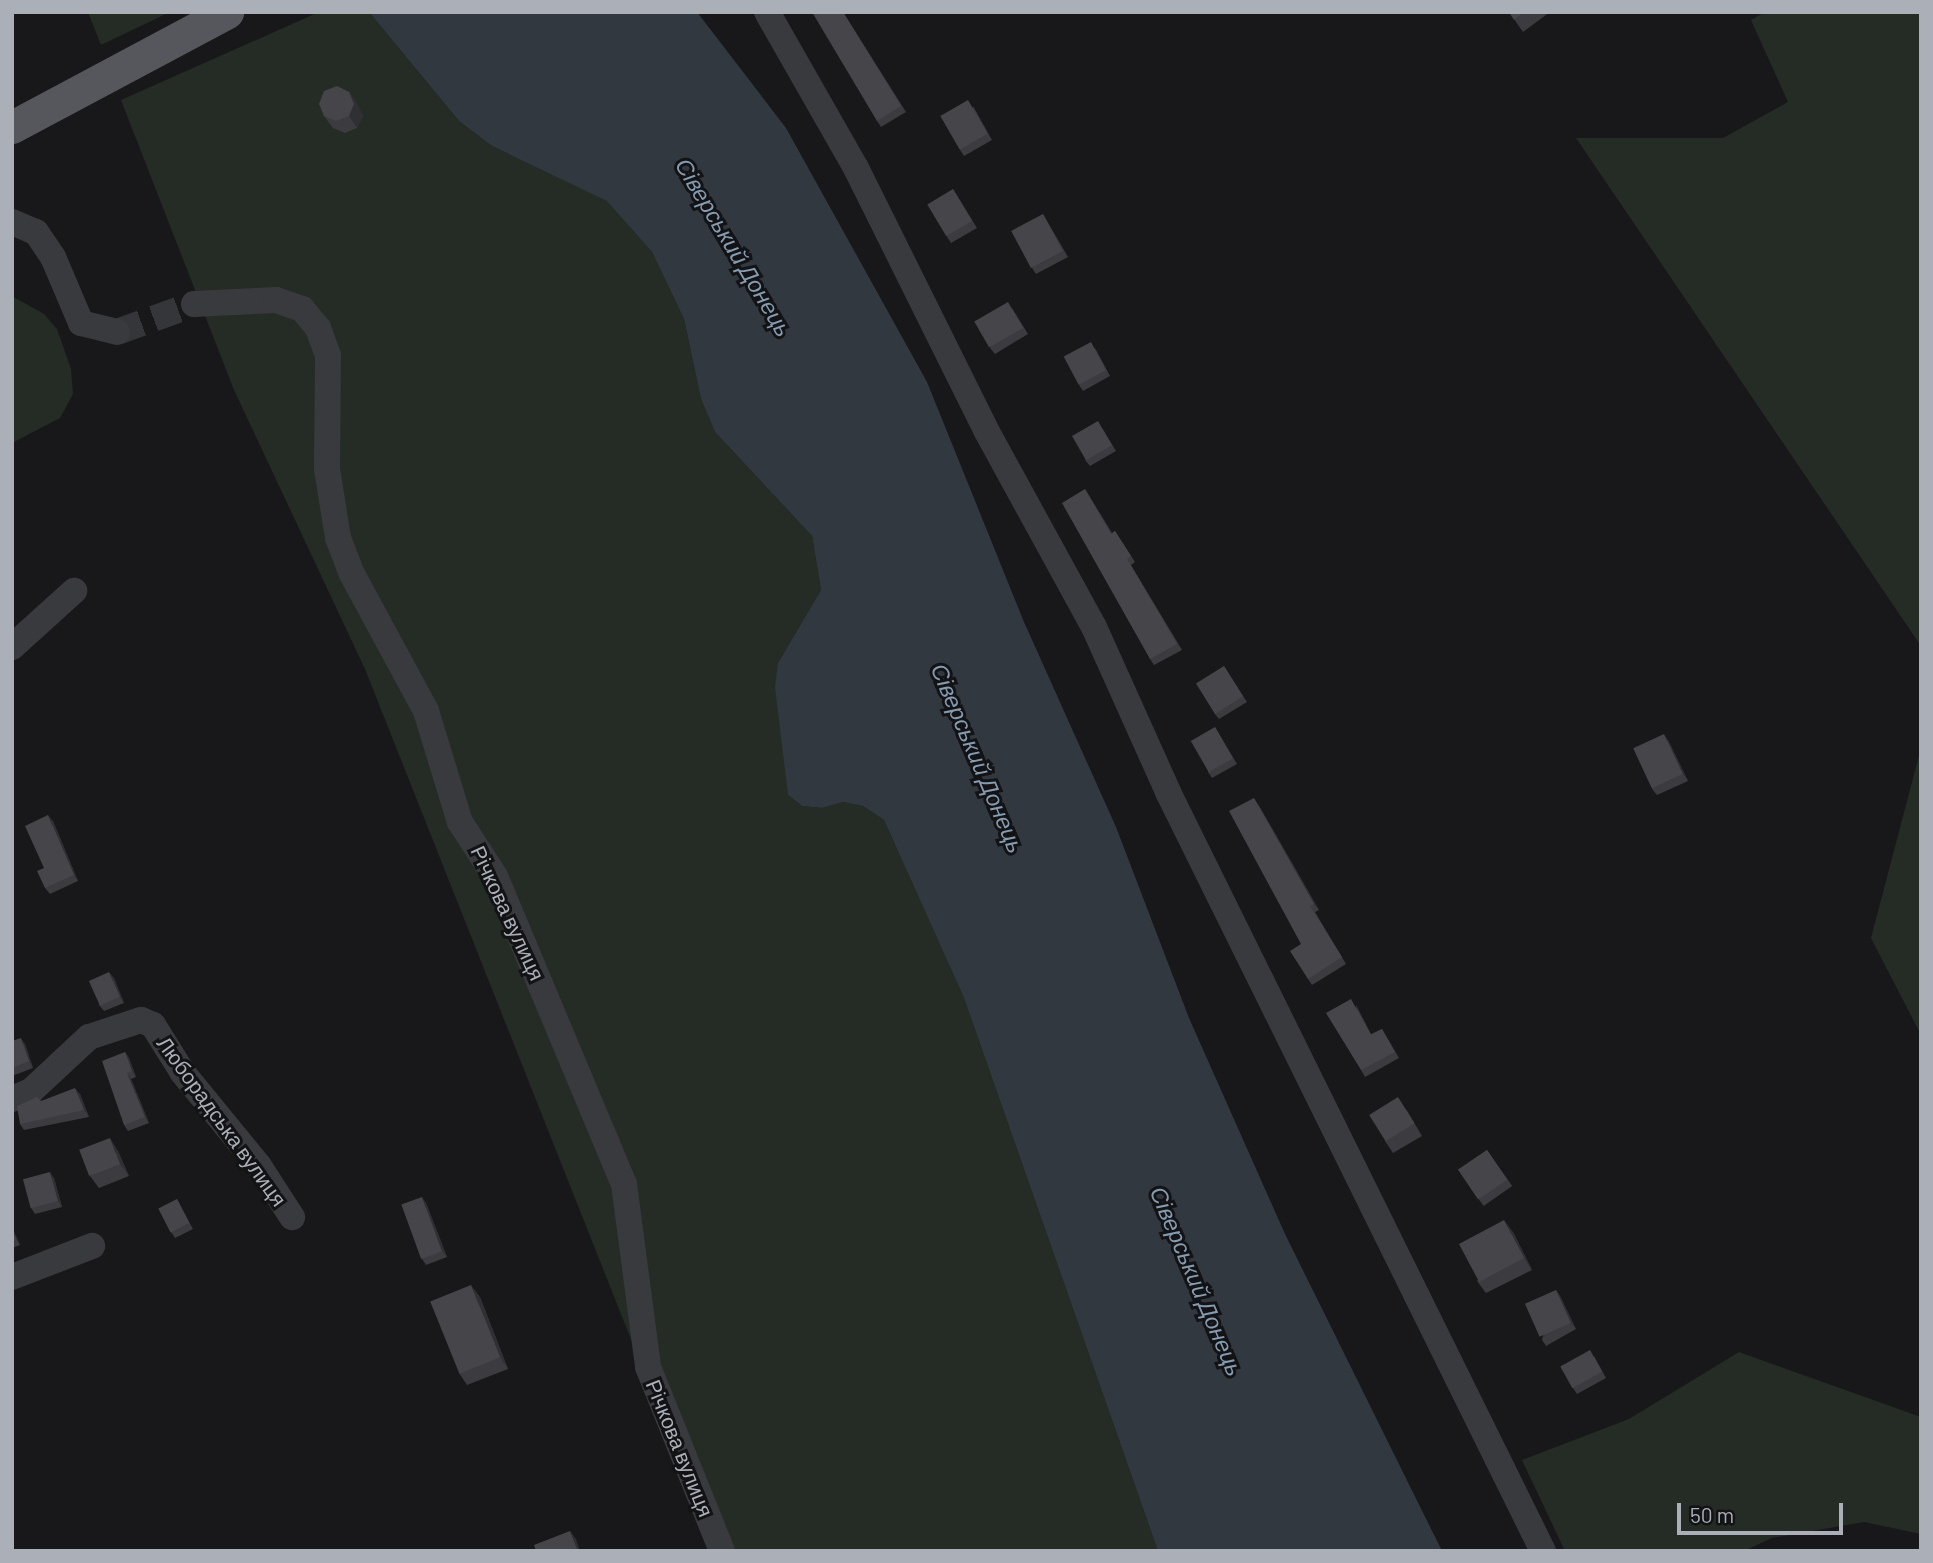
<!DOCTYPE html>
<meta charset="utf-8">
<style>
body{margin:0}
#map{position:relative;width:1933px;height:1563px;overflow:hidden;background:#18181a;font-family:Barlow,sans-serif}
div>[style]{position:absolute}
.green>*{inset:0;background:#242c25}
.water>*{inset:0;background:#31383f}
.minor-tunnel>*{height:26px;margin-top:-13px;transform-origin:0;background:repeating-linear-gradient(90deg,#35363a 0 26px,transparent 0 39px)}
.minor>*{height:26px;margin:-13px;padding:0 13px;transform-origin:13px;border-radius:13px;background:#393a3e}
.major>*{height:33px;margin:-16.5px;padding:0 16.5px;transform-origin:16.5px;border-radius:16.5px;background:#55575d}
.wall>*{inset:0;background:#3b3b40;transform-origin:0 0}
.shaded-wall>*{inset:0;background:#303034}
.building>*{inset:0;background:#45454a;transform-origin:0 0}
span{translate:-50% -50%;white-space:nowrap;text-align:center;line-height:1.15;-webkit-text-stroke:6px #131315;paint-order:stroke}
.street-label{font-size:21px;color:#abafb8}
.water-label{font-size:23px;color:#859bb0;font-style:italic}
.frame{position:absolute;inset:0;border:14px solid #abafb8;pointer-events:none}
.scale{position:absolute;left:1677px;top:1503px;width:166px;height:32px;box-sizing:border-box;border:4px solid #abafb8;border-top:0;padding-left:9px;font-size:21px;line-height:24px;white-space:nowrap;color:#abafb8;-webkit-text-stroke:5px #131315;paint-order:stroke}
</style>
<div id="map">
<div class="green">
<i style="clip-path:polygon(88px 12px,170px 12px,101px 45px)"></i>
<i style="clip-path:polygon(319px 12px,369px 12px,459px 121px,492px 146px,608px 201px,652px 252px,684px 319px,701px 399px,715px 432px,812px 536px,821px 590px,778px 663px,788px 795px,802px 806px,822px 808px,843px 802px,863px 806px,884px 820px,964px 998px,1158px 1551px,715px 1551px,365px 669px,234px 390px,121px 100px)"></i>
<i style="clip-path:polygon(1765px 12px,1921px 12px,1921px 646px,1576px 138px,1723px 138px,1788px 102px,1751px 20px)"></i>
<i style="clip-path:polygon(12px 296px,44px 314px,57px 329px,71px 369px,73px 394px,60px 418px,12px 443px)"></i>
<i style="clip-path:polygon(1921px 748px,1921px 1035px,1871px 938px)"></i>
<i style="clip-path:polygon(1739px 1352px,1921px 1417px,1921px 1534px,1864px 1522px,1772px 1538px,1744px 1551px,1565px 1551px,1522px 1460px,1629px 1419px)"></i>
</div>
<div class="water">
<i style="clip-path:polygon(369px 12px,697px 12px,786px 128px,927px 382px,1024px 622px,1116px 827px,1189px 1018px,1285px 1234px,1442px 1551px,1158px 1551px,964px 998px,884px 820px,863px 806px,843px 802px,822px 808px,802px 806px,788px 795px,775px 687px,778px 663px,821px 590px,812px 536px,715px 432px,701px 399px,684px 319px,652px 252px,607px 201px,492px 146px,459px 121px)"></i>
</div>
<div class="minor-tunnel">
<i style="left:117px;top:332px;width:82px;rotate:-20deg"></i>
</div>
<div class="minor">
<i style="left:767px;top:12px;width:180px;rotate:60.3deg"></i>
<i style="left:856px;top:168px;width:292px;rotate:63.6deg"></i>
<i style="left:986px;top:430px;width:225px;rotate:61.3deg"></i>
<i style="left:1094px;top:627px;width:181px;rotate:65.8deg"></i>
<i style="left:1168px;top:792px;width:847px;rotate:63.71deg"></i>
<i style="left:12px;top:222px;width:26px;rotate:23deg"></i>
<i style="left:36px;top:232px;width:30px;rotate:56deg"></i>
<i style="left:53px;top:257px;width:72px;rotate:67deg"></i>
<i style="left:81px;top:323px;width:37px;rotate:14deg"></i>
<i style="left:194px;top:304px;width:82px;rotate:-2.8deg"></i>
<i style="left:276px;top:300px;width:28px;rotate:19deg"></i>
<i style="left:302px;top:309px;width:25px;rotate:50deg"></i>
<i style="left:318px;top:328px;width:29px;rotate:70deg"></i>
<i style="left:328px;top:355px;width:114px;rotate:90.5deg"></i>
<i style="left:327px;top:469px;width:70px;rotate:80.9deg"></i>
<i style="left:338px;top:538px;width:39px;rotate:69deg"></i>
<i style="left:352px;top:574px;width:156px;rotate:61.6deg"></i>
<i style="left:426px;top:711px;width:116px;rotate:73deg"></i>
<i style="left:460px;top:822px;width:64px;rotate:57.1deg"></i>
<i style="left:495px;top:876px;width:334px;rotate:67.3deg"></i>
<i style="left:624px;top:1184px;width:185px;rotate:82.5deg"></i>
<i style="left:648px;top:1367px;width:198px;rotate:68.1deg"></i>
<i style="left:12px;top:647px;width:84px;rotate:-42.1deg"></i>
<i style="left:12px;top:1099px;width:21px;rotate:-23deg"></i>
<i style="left:31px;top:1091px;width:79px;rotate:-43deg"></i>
<i style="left:89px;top:1037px;width:55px;rotate:-18.1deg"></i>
<i style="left:141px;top:1020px;width:13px;rotate:23deg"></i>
<i style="left:153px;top:1025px;width:57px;rotate:58deg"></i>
<i style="left:183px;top:1073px;width:120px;rotate:50.7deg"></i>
<i style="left:259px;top:1166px;width:61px;rotate:57.1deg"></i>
<i style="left:12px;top:1277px;width:86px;rotate:-21.2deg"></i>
</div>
<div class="major">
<i style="left:12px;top:127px;width:244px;rotate:-28.1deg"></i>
</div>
<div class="wall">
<i style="clip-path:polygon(843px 12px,906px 112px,881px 127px,877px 121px)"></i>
<i style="clip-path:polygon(1509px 12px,1550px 12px,1523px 32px)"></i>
<i style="clip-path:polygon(349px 92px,357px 104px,363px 116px,357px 128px,345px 133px,333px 128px,324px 116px)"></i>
<i style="clip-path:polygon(973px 106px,992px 140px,964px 156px,960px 150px)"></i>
<i style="clip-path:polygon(953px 189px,977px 228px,951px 243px,947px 237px)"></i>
<i style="clip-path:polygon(1043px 214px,1068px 257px,1036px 274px,1032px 268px)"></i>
<i style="clip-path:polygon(1012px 308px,1028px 334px,995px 354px,990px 348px)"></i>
<i style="clip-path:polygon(1095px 348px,1110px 376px,1083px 391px,1079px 385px)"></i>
<i style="clip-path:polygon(1102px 428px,1116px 451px,1090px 466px,1085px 460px)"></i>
<i style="clip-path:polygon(1085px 489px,1112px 533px,1115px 531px,1135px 562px,1131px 565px,1182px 650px,1154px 665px,1150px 659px)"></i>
<i style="clip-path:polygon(1224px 666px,1247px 702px,1219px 719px,1214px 713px)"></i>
<i style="clip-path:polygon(1215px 727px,1237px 764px,1212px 778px,1208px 772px)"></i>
<i style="clip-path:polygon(1668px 740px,1688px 781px,1657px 795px,1652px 789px)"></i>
<i style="clip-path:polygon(1258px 804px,1319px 910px,1315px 912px,1346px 964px,1312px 985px,1308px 979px,1301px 944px)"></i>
<i style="clip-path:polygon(53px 821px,78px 881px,50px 894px,45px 888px,44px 868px)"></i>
<i style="clip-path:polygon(114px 978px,124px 1003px,104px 1011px,99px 1005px)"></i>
<i style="clip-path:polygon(1356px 1005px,1371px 1034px,1382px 1029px,1399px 1058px,1365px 1077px,1361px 1070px)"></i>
<i style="clip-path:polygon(12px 1041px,25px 1044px,33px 1068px,12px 1076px)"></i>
<i style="clip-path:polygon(125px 1052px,129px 1058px,136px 1077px,131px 1079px,149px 1123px,128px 1131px,124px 1125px)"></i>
<i style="clip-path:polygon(80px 1094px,89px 1117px,24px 1130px,20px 1124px,41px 1101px)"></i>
<i style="clip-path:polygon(1406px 1109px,1422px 1136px,1393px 1153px,1385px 1141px)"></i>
<i style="left:1487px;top:1150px;width:44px;height:35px;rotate:55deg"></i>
<i style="clip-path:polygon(118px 1151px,129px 1176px,99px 1188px,90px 1176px)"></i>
<i style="clip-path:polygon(54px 1178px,62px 1207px,35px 1214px,31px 1208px)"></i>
<i style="clip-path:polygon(177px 1199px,193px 1229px,175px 1238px,171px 1232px)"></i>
<i style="clip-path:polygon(426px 1203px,447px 1257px,426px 1265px,422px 1259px)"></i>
<i style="clip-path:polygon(12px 1227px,20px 1245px,12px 1248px)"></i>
<i style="clip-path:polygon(1513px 1232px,1532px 1270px,1486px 1293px,1477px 1281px)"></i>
<i style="clip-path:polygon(1556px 1290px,1560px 1296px,1576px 1329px,1546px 1346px,1542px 1340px)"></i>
<i style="clip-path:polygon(480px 1297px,508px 1369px,467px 1385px,459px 1373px)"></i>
<i style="clip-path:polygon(1594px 1356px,1606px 1378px,1577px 1394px,1573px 1388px)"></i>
</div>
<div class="shaded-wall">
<i style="clip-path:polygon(349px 92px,357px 104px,363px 116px,357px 128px,349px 116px)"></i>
<i style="clip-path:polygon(1664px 734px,1668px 740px,1688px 781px,1683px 774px)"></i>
<i style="clip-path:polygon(1254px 798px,1258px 804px,1319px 910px,1314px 904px)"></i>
<i style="clip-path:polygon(48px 815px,53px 821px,78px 881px,74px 875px)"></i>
<i style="clip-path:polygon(109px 972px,114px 978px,124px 1003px,120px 997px)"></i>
<i style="clip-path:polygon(21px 1038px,25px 1044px,33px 1068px,29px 1061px)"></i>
<i style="clip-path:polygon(125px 1052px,129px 1058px,136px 1077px,132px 1071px)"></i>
<i style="clip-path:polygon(127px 1073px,131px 1079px,149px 1123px,145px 1117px)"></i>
<i style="clip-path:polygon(75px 1088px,80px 1094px,89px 1117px,84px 1110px)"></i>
<i style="clip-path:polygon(110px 1138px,118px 1151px,129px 1176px,120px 1164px)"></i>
<i style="clip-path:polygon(50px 1172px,54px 1178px,62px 1207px,58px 1201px)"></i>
<i style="clip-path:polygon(422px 1197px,426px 1203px,447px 1257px,442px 1251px)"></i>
<i style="clip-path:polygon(1504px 1220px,1513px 1232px,1532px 1270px,1524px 1258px)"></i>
<i style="clip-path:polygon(12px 1227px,20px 1245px,16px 1239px,12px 1231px)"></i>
<i style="clip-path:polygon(471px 1285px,480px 1297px,508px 1369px,500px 1357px)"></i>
<i style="clip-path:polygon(1556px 1290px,1560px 1296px,1576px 1329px,1571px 1323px)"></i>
<i style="clip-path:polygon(570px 1531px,576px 1539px,580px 1551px,578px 1551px)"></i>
</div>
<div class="building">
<i style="clip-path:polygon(812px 12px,843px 12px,901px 106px,877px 121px)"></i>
<i style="clip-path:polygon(1509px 12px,1524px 12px,1514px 20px)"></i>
<i style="clip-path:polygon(337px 86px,349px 92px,354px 104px,349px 116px,336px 121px,324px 116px,319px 104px,324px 91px)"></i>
<i style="left:968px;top:100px;width:39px;height:32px;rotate:60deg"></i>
<i style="left:953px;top:189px;width:37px;height:30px;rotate:59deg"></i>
<i style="left:1043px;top:214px;width:42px;height:36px;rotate:62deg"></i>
<i style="left:1008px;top:302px;width:30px;height:39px;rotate:60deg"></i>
<i style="left:1091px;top:342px;width:32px;height:31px;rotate:62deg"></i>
<i style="left:1098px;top:421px;width:28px;height:30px;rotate:60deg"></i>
<i style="clip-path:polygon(1085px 489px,1111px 534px,1115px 531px,1131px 556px,1127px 559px,1177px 644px,1150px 659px,1062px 503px)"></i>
<i style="left:1224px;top:666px;width:36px;height:33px;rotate:58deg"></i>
<i style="left:1215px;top:727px;width:36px;height:28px;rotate:60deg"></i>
<i style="left:1664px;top:734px;width:44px;height:34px;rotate:65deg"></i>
<i style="clip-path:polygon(1254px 798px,1314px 904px,1310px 906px,1342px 957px,1308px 979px,1290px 951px,1301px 944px,1229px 811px)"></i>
<i style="clip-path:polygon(48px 815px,74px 875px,45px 888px,37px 871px,44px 868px,25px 826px)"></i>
<i style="left:109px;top:972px;width:27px;height:22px;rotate:66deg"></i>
<i style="clip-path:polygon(1351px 999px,1371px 1035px,1382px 1029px,1395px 1052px,1361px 1070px,1326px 1013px)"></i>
<i style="clip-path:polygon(21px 1038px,29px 1061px,12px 1068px,12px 1041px)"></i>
<i style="clip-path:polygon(125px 1052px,132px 1071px,127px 1073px,145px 1117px,124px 1125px,102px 1061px)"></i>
<i style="clip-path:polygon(75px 1088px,84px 1110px,20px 1124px,17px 1106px,37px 1097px,41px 1101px)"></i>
<i style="left:1398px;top:1097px;width:31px;height:34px;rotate:58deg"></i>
<i style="left:110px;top:1138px;width:28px;height:33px;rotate:69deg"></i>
<i style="left:1487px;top:1150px;width:36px;height:35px;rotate:56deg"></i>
<i style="left:50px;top:1172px;width:30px;height:28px;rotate:75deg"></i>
<i style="left:422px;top:1197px;width:58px;height:22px;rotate:70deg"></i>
<i style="left:177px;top:1199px;width:27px;height:21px;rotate:63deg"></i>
<i style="left:1504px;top:1220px;width:43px;height:51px;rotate:62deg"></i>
<i style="clip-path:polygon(12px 1231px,16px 1239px,12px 1240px)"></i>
<i style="left:471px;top:1285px;width:78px;height:44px;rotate:68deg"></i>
<i style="left:1556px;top:1290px;width:36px;height:34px;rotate:66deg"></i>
<i style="left:1590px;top:1350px;width:25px;height:34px;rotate:61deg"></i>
<i style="clip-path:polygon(570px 1531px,578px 1551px,536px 1551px,534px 1545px)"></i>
</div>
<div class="street-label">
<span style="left:508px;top:913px;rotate:65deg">Річкова вулиця</span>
<span style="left:222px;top:1121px;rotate:54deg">Люборадська вулиця</span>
<span style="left:680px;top:1448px;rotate:68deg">Річкова вулиця</span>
</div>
<div class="water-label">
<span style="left:734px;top:247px;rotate:59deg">Сіверський Донець</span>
<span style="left:978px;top:758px;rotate:67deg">Сіверський Донець</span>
<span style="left:1197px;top:1281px;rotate:67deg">Сіверський Донець</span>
</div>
<div class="frame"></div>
<div class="scale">50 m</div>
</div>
